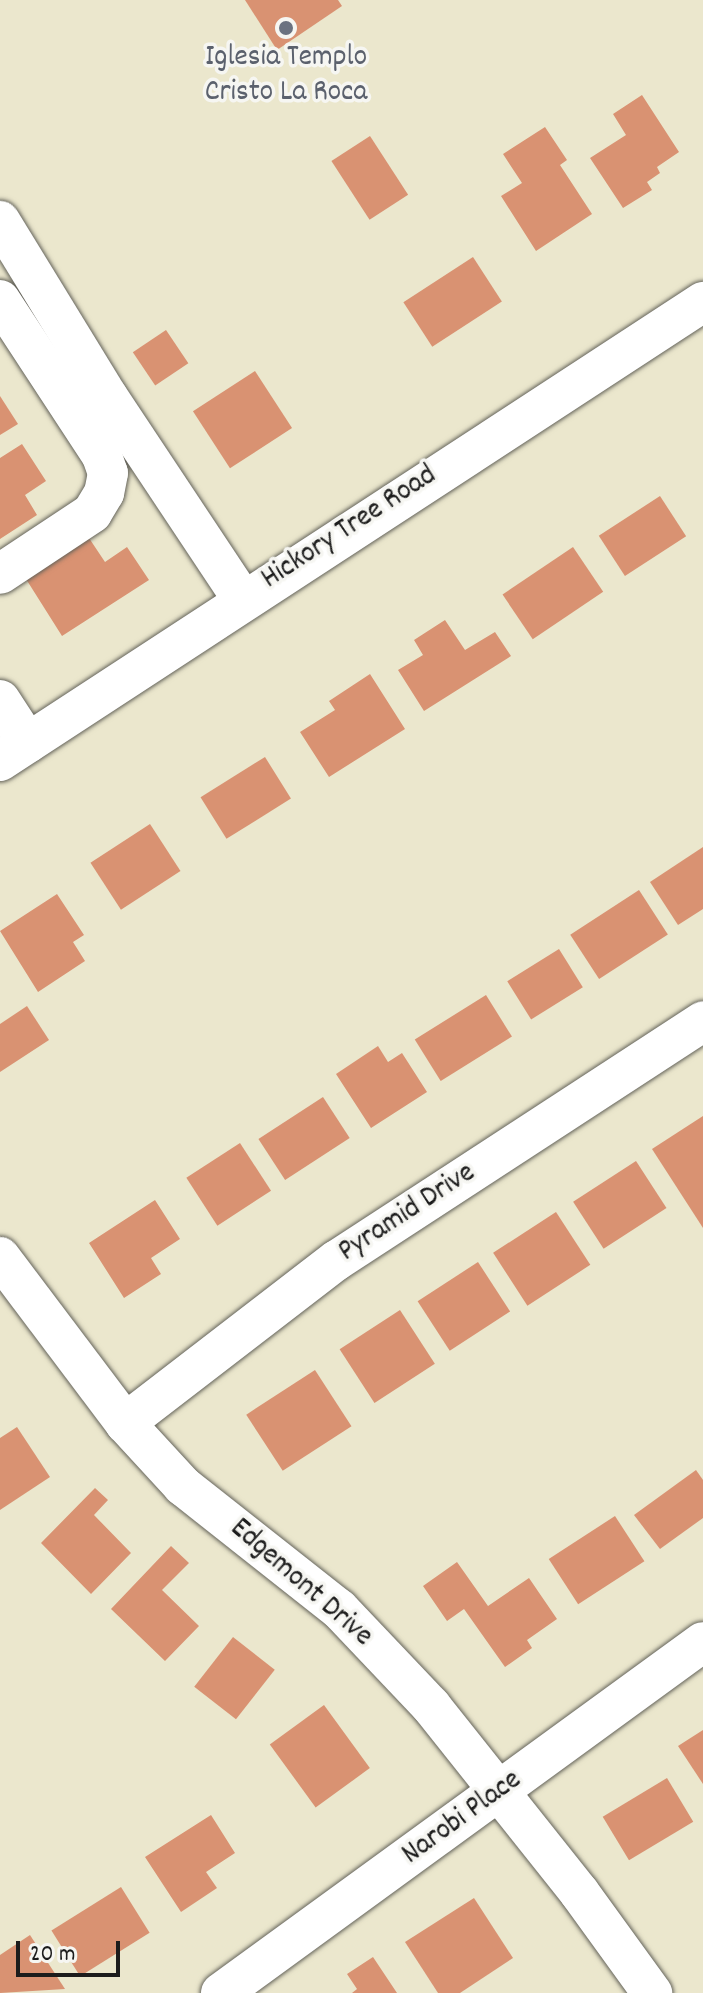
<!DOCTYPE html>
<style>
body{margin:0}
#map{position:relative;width:703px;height:1993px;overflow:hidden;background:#ebe7cd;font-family:Dekko,sans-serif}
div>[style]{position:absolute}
.building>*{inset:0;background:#d99272;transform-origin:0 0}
.roads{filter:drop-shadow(0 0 2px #64635a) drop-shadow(0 0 2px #64635a)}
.minor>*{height:40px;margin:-20px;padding:0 20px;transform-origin:20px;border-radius:20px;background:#fff}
.dots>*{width:22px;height:22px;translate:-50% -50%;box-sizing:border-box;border:4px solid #f6f6f2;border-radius:50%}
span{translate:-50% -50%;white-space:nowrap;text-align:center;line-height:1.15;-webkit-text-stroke:7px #f6f6f2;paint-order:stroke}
.worship-label{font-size:30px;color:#5b616d}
.street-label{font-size:30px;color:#1c1c1c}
.scale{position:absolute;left:16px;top:1941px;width:104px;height:36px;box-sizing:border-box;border:4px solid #1c1c1c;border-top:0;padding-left:10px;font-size:24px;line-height:28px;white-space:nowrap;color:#1c1c1c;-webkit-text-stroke:6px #f6f6f2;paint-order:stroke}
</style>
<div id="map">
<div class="building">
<i style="clip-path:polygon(245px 0,338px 0,342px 6px,277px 50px)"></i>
<i style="clip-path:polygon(642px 95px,679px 152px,657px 167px,660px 173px,647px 182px,652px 190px,623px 208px,590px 158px,626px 135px,613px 114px)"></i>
<i style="clip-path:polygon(545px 127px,567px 160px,560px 165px,592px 214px,536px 251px,501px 196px,522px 183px,503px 154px)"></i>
<i style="left:370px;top:136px;width:70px;height:46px;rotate:57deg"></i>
<i style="left:473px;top:257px;width:53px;height:83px;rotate:57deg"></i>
<i style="left:166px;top:330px;width:40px;height:40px;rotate:56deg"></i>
<i style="left:255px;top:371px;width:68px;height:74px;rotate:57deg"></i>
<i style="clip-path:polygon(0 396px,18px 424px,0 435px)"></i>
<i style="clip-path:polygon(22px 444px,46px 481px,25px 495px,37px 515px,0 539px,0 458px)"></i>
<i style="left:660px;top:496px;width:48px;height:73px;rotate:57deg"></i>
<i style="clip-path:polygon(89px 538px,105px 562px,127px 547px,149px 580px,62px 636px,26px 579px)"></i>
<i style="left:573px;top:547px;width:54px;height:85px;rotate:56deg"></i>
<i style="clip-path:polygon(445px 620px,465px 650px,495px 632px,511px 656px,424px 711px,398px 670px,423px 655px,414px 640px)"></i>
<i style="clip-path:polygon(370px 674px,405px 729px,329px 777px,300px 732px,335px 710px,329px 701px)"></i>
<i style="left:265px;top:757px;width:49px;height:76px;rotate:58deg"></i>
<i style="left:150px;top:824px;width:56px;height:71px;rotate:57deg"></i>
<i style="clip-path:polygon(703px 847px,703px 909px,678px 925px,650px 882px)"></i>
<i style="left:639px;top:890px;width:53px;height:82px;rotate:57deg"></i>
<i style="clip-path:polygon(57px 894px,84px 935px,73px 942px,85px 961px,38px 992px,0 931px)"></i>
<i style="left:559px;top:949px;width:45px;height:61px;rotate:58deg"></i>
<i style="left:486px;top:995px;width:49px;height:84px;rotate:58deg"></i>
<i style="clip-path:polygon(27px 1006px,49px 1040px,0 1072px,0 1024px)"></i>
<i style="clip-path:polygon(378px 1046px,388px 1062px,402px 1053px,427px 1092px,371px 1128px,336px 1074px)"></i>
<i style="left:323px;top:1097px;width:49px;height:77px;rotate:57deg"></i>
<i style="clip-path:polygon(703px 1116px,703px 1228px,652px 1149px)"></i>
<i style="left:240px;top:1143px;width:57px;height:64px;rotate:57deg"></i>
<i style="left:636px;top:1161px;width:56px;height:75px;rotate:57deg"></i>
<i style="clip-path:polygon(155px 1200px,180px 1239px,151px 1258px,161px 1274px,124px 1298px,89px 1243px)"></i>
<i style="left:556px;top:1212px;width:63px;height:75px;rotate:57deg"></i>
<i style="left:478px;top:1262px;width:59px;height:72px;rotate:57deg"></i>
<i style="left:400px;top:1310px;width:64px;height:72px;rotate:57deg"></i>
<i style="left:315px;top:1370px;width:67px;height:82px;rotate:57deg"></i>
<i style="clip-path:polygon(17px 1427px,50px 1477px,0 1510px,0 1438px)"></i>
<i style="clip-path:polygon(696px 1470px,703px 1480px,703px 1518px,660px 1549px,634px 1515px)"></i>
<i style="clip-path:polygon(95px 1488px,108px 1500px,94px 1515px,131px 1553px,91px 1594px,41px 1543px)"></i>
<i style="left:615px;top:1516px;width:54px;height:79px;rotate:57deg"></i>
<i style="clip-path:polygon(171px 1546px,189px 1563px,162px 1590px,199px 1626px,165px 1661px,111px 1609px)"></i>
<i style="clip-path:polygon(457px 1562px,488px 1606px,529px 1578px,557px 1619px,527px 1640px,532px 1648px,505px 1667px,464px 1609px,447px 1621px,423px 1586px)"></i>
<i style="left:233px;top:1637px;width:53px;height:63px;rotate:38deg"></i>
<i style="left:324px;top:1705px;width:78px;height:67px;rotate:54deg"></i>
<i style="clip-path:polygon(703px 1730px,703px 1784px,678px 1746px)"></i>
<i style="left:667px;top:1778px;width:51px;height:75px;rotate:59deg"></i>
<i style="clip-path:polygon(211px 1815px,235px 1853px,206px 1872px,217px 1888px,181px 1912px,145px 1857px)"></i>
<i style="left:121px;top:1887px;width:54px;height:82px;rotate:58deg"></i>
<i style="clip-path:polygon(474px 1898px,513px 1958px,460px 1993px,438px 1993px,405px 1942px)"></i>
<i style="clip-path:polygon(30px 1935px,65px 1989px,0 1993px,0 1955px)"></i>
<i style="clip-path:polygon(373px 1957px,397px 1993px,352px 1993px,357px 1989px,347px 1974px)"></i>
</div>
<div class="roads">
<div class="minor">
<i style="left:0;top:221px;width:206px;rotate:58.5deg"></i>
<i style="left:108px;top:397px;width:242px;rotate:56.4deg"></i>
<i style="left:0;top:300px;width:186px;rotate:56.8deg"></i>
<i style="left:102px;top:456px;width:18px;rotate:71deg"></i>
<i style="left:108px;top:473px;width:20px;rotate:101deg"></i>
<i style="left:104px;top:493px;width:23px;rotate:121deg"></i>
<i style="left:92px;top:513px;width:110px;rotate:146.5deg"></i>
<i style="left:0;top:700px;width:51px;rotate:56.9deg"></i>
<i style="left:0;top:761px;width:840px;rotate:-33.14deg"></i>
<i style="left:0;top:1257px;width:208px;rotate:53deg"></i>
<i style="left:125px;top:1423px;width:86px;rotate:47.4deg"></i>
<i style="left:183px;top:1486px;width:199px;rotate:38.3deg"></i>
<i style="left:339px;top:1609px;width:134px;rotate:46.5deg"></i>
<i style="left:431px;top:1706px;width:238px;rotate:51.5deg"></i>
<i style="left:579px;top:1892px;width:125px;rotate:54.1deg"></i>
<i style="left:125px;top:1423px;width:267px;rotate:-37.6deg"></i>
<i style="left:337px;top:1260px;width:437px;rotate:-33.1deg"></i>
<i style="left:221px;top:1993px;width:596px;rotate:-36.06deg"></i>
</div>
</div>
<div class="dots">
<i style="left:286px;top:28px;background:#6b7280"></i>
</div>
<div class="worship-label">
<span style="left:286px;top:76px">Iglesia Templo<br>Cristo La Roca</span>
</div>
<div class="street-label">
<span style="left:350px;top:529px;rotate:-33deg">Hickory Tree Road</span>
<span style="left:408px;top:1214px;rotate:-33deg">Pyramid Drive</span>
<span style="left:300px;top:1584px;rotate:41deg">Edgemont Drive</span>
<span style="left:463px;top:1819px;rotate:-36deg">Narobi Place</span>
</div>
<div class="scale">20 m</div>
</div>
